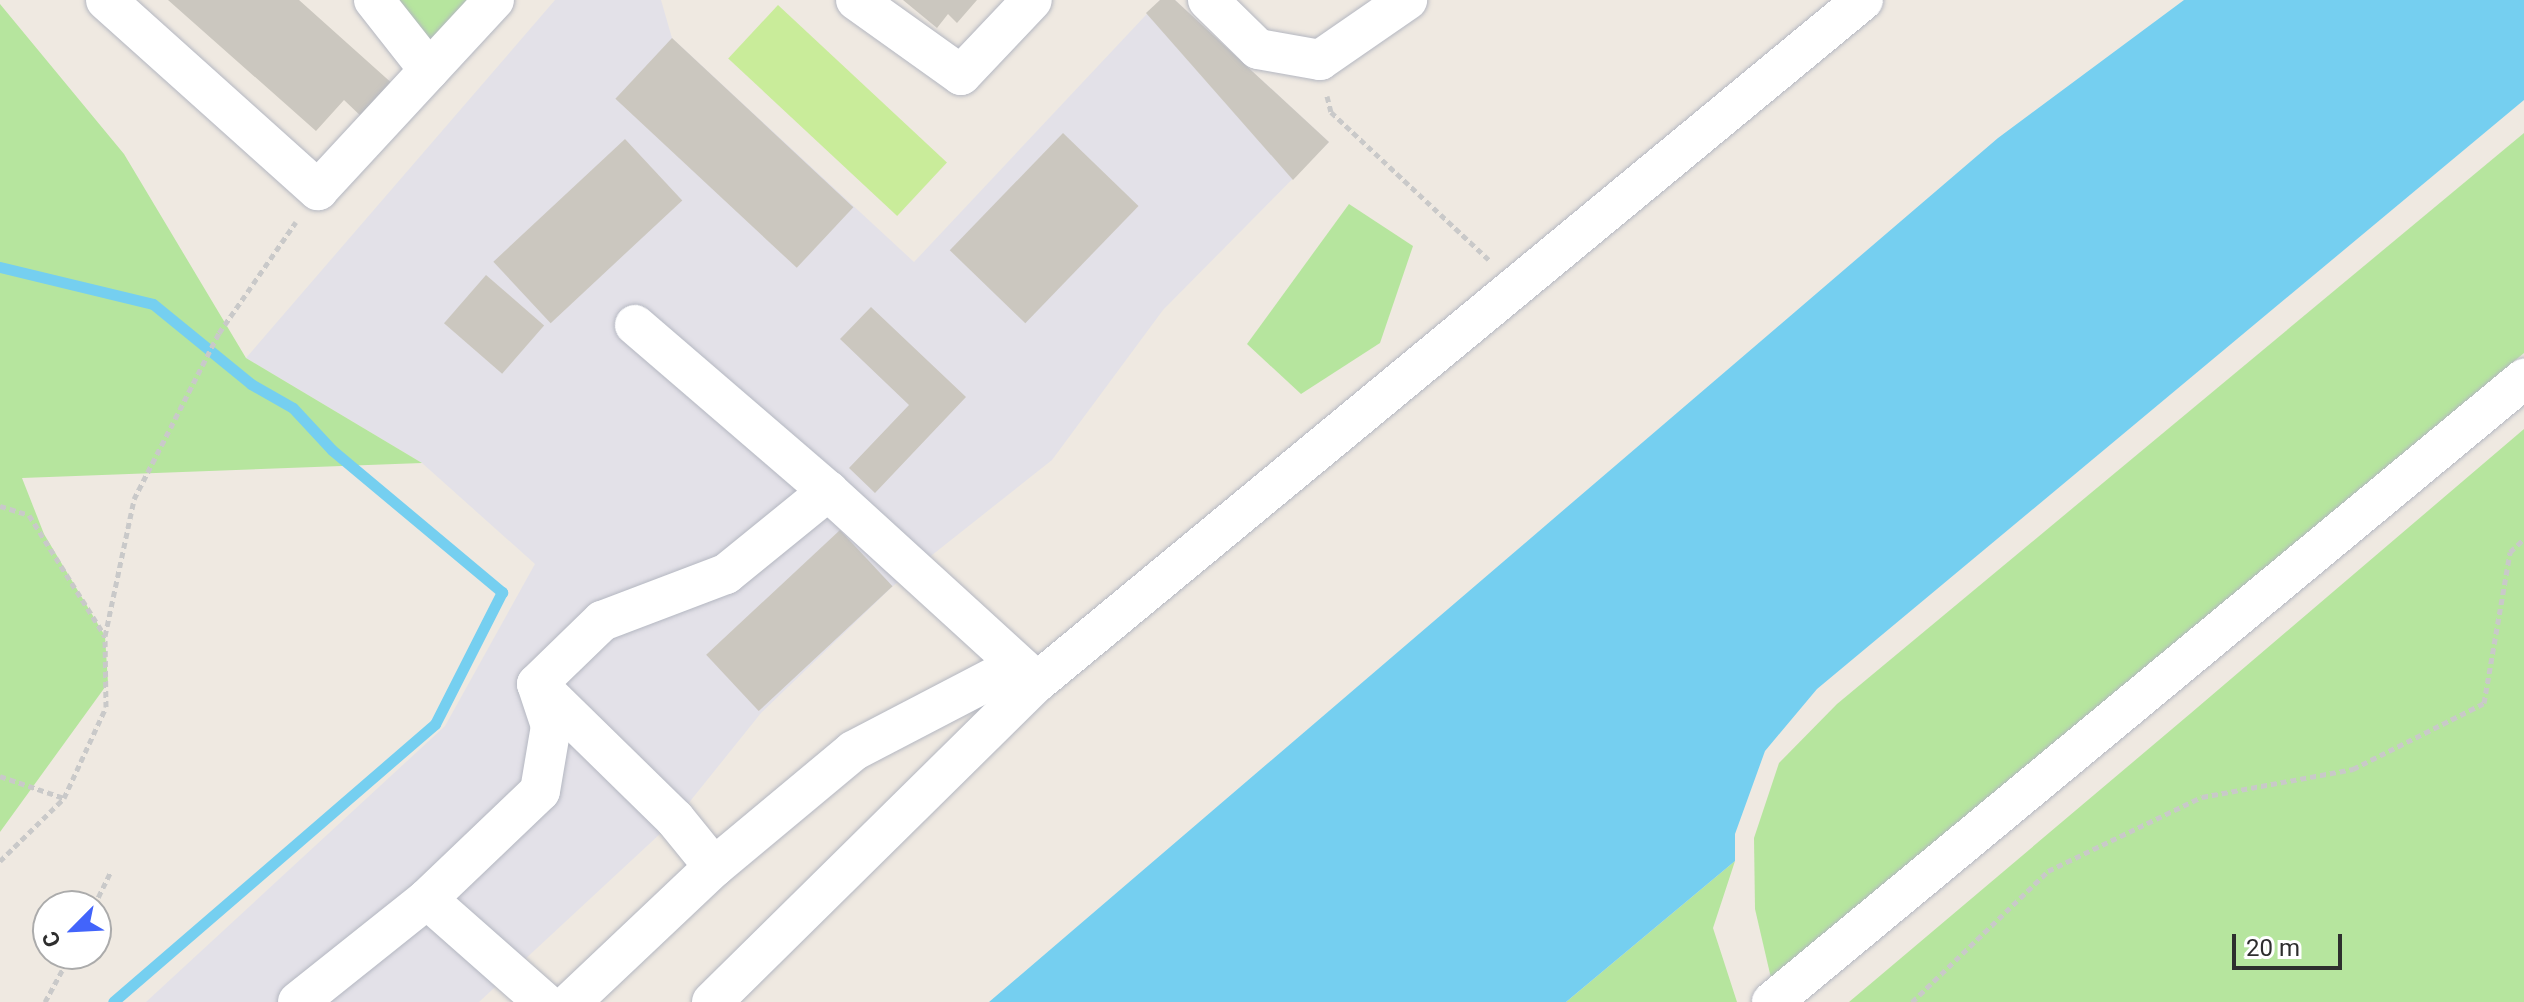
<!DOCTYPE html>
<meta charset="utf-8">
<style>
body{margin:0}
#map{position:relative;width:2524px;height:1002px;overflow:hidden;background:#efe9e1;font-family:Roboto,sans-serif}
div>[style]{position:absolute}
.industrial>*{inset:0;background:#e3e1e8}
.green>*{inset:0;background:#b6e59e}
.pitch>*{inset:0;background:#c9ec9a;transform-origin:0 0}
.water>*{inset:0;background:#75cff0}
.stream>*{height:11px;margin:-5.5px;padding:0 5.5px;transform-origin:5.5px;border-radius:5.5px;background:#75cff0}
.building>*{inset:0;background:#cbc7bf;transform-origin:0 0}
.path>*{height:5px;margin-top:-2.5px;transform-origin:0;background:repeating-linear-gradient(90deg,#c9c9c9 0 6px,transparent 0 10px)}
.roads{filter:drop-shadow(0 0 2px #b4b7c1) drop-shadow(0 0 2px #b4b7c1)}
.minor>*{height:40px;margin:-20px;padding:0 20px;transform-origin:20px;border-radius:20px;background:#fff}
span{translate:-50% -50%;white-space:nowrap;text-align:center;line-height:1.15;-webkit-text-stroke:6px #fff;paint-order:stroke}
.north{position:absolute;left:32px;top:890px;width:80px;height:80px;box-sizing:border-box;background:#fff;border:2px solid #ababab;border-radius:50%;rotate:246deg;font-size:22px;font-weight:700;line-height:32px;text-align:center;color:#2e2e2e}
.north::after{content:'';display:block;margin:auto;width:28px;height:36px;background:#4264fb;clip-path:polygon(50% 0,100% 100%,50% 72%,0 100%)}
.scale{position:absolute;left:2232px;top:934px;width:110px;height:36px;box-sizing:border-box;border:4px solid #2e2e2e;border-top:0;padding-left:10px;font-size:24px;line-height:28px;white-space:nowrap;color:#2e2e2e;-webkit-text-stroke:6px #fff;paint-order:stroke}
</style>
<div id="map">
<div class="industrial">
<i style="clip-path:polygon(555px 0,661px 0,672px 38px,914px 262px,1160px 0,1175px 0,1329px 142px,1163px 310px,1052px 460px,893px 586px,761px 713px,675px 820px,479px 1002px,146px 1002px,445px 726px,535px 564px,422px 463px,246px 358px)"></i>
</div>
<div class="green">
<i style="clip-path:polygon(374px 0,494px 0,429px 70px)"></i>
<i style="clip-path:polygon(0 4px,124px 154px,246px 358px,422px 463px,22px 478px,44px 534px,105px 636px,108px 683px,0 832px)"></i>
<i style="clip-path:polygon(2524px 133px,2524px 353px,1771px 978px,1755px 909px,1754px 838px,1779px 763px,1837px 704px)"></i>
<i style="clip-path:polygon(1349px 204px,1413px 246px,1380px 343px,1301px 394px,1247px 344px)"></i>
<i style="clip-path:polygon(2524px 429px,2524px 1002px,1849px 1002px,2191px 713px)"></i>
<i style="clip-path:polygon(1735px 861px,1713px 928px,1737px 1002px,1566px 1002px)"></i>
</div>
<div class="pitch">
<i style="left:778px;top:5px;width:231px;height:73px;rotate:43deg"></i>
</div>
<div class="water">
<i style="clip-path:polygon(2184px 0,2524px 0,2524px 100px,1817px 689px,1765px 751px,1735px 834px,1735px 861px,1566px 1002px,989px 1002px,1998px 138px)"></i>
</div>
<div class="stream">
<i style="left:0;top:267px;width:157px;rotate:13.6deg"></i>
<i style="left:153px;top:304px;width:127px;rotate:39.2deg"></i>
<i style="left:251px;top:384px;width:48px;rotate:29.7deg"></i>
<i style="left:293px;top:408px;width:57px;rotate:47.1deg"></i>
<i style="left:332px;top:450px;width:222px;rotate:39.9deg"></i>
<i style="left:502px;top:592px;width:148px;rotate:116.9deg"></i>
<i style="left:435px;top:724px;width:425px;rotate:139.2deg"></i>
</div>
<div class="building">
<i style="clip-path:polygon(168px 0,299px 0,395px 86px,365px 120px,344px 100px,316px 131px)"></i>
<i style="clip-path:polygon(903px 0,977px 0,957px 23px,948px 14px,937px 28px)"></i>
<i style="clip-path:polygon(1160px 0,1175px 0,1329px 142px,1293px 180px,1146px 13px)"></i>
<i style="left:672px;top:38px;width:248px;height:83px;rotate:43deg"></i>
<i style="left:1063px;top:133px;width:105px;height:163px;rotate:44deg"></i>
<i style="left:625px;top:139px;width:84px;height:180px;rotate:47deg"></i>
<i style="left:486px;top:275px;width:77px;height:64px;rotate:41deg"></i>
<i style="clip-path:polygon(871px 307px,966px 397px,875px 493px,849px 468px,909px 405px,840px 339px)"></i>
<i style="left:840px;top:530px;width:77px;height:183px;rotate:47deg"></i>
</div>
<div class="path">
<i style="left:1327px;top:96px;width:16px;rotate:76deg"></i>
<i style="left:1331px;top:112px;width:218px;rotate:43.1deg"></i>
<i style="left:0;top:506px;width:30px;rotate:17deg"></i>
<i style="left:29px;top:515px;width:143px;rotate:57.9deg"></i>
<i style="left:0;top:776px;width:68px;rotate:19deg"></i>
<i style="left:0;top:861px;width:90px;rotate:-44.5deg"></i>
<i style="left:64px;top:798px;width:100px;rotate:-65.2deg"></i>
<i style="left:106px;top:707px;width:71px;rotate:-90.8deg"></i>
<i style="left:105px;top:636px;width:140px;rotate:-78deg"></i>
<i style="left:134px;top:499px;width:186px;rotate:-62.9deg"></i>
<i style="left:219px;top:333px;width:135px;rotate:-55.3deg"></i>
<i style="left:94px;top:906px;width:37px;rotate:-64deg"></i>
<i style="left:45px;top:1002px;width:55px;rotate:-61.6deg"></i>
<i style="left:1912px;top:1002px;width:189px;rotate:-43.9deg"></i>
<i style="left:2048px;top:871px;width:171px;rotate:-25.7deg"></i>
<i style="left:2202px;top:797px;width:154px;rotate:-10.5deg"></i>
<i style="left:2353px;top:769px;width:147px;rotate:-26.7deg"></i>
<i style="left:2484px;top:703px;width:153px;rotate:-80.2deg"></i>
<i style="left:2510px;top:552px;width:19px;rotate:-43deg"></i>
</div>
<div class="roads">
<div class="minor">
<i style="left:106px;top:0;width:285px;rotate:41.9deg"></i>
<i style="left:318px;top:190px;width:259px;rotate:-47.2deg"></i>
<i style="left:374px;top:0;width:89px;rotate:51.8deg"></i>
<i style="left:856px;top:0;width:129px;rotate:35.5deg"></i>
<i style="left:961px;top:75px;width:103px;rotate:-46.6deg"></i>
<i style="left:1208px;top:0;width:70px;rotate:44.4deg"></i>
<i style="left:1258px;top:49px;width:63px;rotate:10.1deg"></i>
<i style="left:1320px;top:60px;width:106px;rotate:-34.6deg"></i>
<i style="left:635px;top:325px;width:255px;rotate:40.7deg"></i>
<i style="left:714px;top:867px;width:62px;rotate:-129.1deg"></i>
<i style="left:675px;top:819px;width:193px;rotate:-135.6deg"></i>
<i style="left:537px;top:684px;width:91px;rotate:-44.1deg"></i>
<i style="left:602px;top:621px;width:133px;rotate:-20.8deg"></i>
<i style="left:726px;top:574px;width:132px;rotate:-39.1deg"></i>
<i style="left:828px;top:491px;width:283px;rotate:42.4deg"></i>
<i style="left:427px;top:899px;width:156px;rotate:-43.7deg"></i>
<i style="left:540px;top:791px;width:66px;rotate:-80.4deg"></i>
<i style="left:551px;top:726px;width:44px;rotate:-108.4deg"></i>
<i style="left:298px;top:1002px;width:165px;rotate:-38.6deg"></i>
<i style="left:427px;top:899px;width:156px;rotate:41.4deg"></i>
<i style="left:571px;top:1002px;width:197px;rotate:-43.4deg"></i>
<i style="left:714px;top:867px;width:181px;rotate:-39.8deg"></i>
<i style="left:853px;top:751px;width:186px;rotate:-27.5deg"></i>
<i style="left:712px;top:1002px;width:456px;rotate:-44.6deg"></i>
<i style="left:1037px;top:682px;width:1071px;rotate:-39.55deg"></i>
<i style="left:1772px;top:1002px;width:977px;rotate:-39.64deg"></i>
</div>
</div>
<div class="north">С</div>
<div class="scale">20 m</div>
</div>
